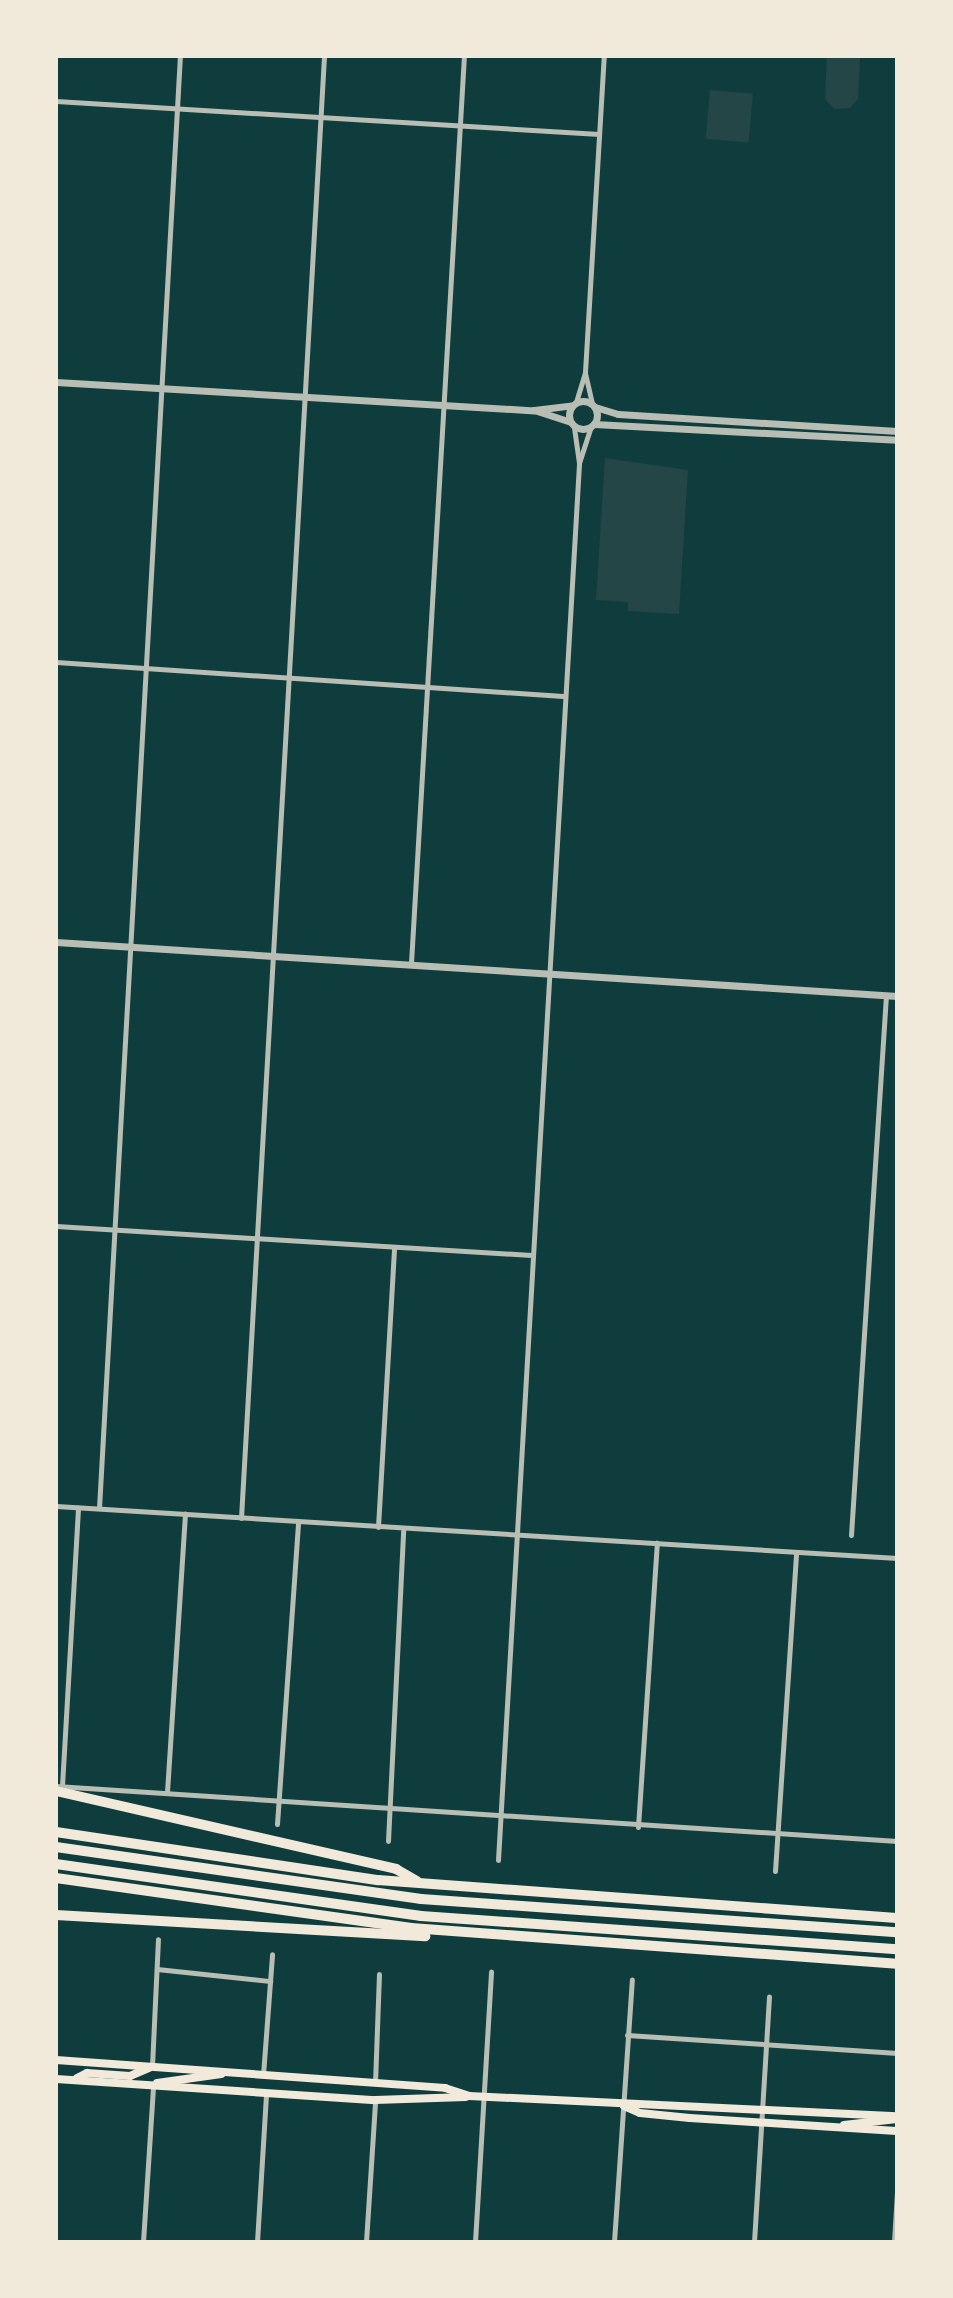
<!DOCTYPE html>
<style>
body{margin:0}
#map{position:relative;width:953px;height:2298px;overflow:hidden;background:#0f3d3e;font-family:"DM Sans",sans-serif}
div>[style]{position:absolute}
.green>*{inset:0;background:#244646;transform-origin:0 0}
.minor>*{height:5px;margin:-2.5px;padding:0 2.5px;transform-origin:2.5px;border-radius:2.5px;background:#b8beb3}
.tertiary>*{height:7px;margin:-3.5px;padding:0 3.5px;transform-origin:3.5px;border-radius:3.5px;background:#b8beb3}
.tertiary>.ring{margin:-3.5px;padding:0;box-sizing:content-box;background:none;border:7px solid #b8beb3;border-radius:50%}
.primary>*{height:8px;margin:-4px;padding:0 4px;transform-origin:4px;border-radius:4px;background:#f1e9da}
.motorway>*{height:10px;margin:-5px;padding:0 5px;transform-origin:5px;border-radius:5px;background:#f1e9da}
span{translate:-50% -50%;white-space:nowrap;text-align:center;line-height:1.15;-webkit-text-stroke:8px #f1e9da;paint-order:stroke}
.frame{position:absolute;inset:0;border:58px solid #f1e9da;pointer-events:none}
</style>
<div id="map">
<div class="green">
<i style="clip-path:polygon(827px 56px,860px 56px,858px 99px,850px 108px,834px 109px,825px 99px)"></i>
<i style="left:710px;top:90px;width:43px;height:49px;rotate:5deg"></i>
<i style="clip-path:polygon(605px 458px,688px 470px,679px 614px,628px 611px,628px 602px,596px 600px)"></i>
</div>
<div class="minor">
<i style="left:56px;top:101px;width:544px;rotate:3.48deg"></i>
<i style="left:585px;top:373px;width:31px;rotate:77deg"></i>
<i style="left:576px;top:402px;width:31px;rotate:-73deg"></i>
<i style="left:585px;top:372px;width:317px;rotate:-86.6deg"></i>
<i style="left:579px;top:463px;width:38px;rotate:-72deg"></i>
<i style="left:56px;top:662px;width:508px;rotate:3.84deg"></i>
<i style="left:411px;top:963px;width:909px;rotate:-86.66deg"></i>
<i style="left:56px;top:1226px;width:476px;rotate:3.5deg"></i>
<i style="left:56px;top:1506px;width:843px;rotate:3.54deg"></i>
<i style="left:99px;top:1508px;width:1454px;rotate:-86.81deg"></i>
<i style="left:241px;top:1518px;width:1464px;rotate:-86.75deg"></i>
<i style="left:378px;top:1527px;width:280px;rotate:-86.7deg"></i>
<i style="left:851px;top:1535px;width:541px;rotate:-86.29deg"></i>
<i style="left:56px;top:1786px;width:843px;rotate:3.74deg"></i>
<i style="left:62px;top:1786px;width:279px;rotate:-86.7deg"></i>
<i style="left:167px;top:1792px;width:279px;rotate:-86.3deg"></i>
<i style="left:277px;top:1824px;width:303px;rotate:-86deg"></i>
<i style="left:638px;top:1827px;width:285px;rotate:-86.2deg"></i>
<i style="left:388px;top:1841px;width:311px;rotate:-87.2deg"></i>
<i style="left:498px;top:1860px;width:1399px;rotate:-86.68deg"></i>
<i style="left:579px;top:463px;width:37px;rotate:-98deg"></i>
<i style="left:775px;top:1871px;width:319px;rotate:-86.2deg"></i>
<i style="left:157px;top:1969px;width:114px;rotate:6.1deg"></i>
<i style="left:627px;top:2035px;width:271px;rotate:3.8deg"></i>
<i style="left:152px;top:2066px;width:127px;rotate:-87.3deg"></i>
<i style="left:263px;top:2075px;width:121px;rotate:-85.7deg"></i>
<i style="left:375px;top:2083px;width:109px;rotate:-87.9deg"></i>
<i style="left:143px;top:2242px;width:156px;rotate:-86.3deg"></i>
<i style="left:257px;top:2242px;width:148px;rotate:-86.5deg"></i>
<i style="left:366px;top:2242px;width:141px;rotate:-86.3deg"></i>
<i style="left:475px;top:2242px;width:271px;rotate:-86.6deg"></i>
<i style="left:614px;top:2242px;width:263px;rotate:-86.1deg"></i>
<i style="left:754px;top:2242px;width:246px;rotate:-86.5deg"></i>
<i style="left:894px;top:2242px;width:51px;rotate:-86.6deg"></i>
</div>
<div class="tertiary">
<i style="left:56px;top:382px;width:479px;rotate:3.4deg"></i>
<i style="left:534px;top:410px;width:38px;rotate:-7deg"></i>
<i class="ring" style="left:569px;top:401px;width:21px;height:21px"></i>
<i style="left:595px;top:407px;width:24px;rotate:17deg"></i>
<i style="left:618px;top:414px;width:280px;rotate:3.5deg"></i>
<i style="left:534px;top:410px;width:38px;rotate:18deg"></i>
<i style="left:594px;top:424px;width:303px;rotate:3deg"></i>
<i style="left:56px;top:942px;width:843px;rotate:3.67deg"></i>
</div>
<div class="primary">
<i style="left:56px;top:2060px;width:390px;rotate:4.1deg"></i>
<i style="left:445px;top:2088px;width:25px;rotate:18deg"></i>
<i style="left:469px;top:2096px;width:428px;rotate:2.7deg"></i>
<i style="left:77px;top:2078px;width:11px;rotate:-27deg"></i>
<i style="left:87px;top:2073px;width:43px;rotate:4deg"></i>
<i style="left:130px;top:2076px;width:21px;rotate:-23deg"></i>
<i style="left:56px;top:2079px;width:320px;rotate:3.8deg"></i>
<i style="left:375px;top:2100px;width:91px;rotate:-1.9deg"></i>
<i style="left:157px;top:2083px;width:65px;rotate:-8deg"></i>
<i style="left:624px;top:2106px;width:17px;rotate:24deg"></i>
<i style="left:640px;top:2113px;width:50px;rotate:5.7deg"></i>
<i style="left:690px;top:2118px;width:207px;rotate:3.6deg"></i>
<i style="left:844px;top:2125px;width:53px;rotate:-6.5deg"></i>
</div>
<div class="motorway">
<i style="left:56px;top:1791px;width:349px;rotate:12.9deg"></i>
<i style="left:396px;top:1869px;width:24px;rotate:30deg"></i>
<i style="left:56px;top:1832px;width:326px;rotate:8.5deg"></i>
<i style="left:378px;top:1880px;width:520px;rotate:4.19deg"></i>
<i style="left:56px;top:1847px;width:369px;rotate:8.1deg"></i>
<i style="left:421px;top:1899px;width:477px;rotate:4deg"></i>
<i style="left:56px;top:1864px;width:369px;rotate:8.1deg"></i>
<i style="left:421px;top:1916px;width:477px;rotate:4deg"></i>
<i style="left:56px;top:1878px;width:359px;rotate:8deg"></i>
<i style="left:411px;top:1928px;width:487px;rotate:4.2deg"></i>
<i style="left:56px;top:1915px;width:370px;rotate:3.3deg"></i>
</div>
<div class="frame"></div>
</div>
